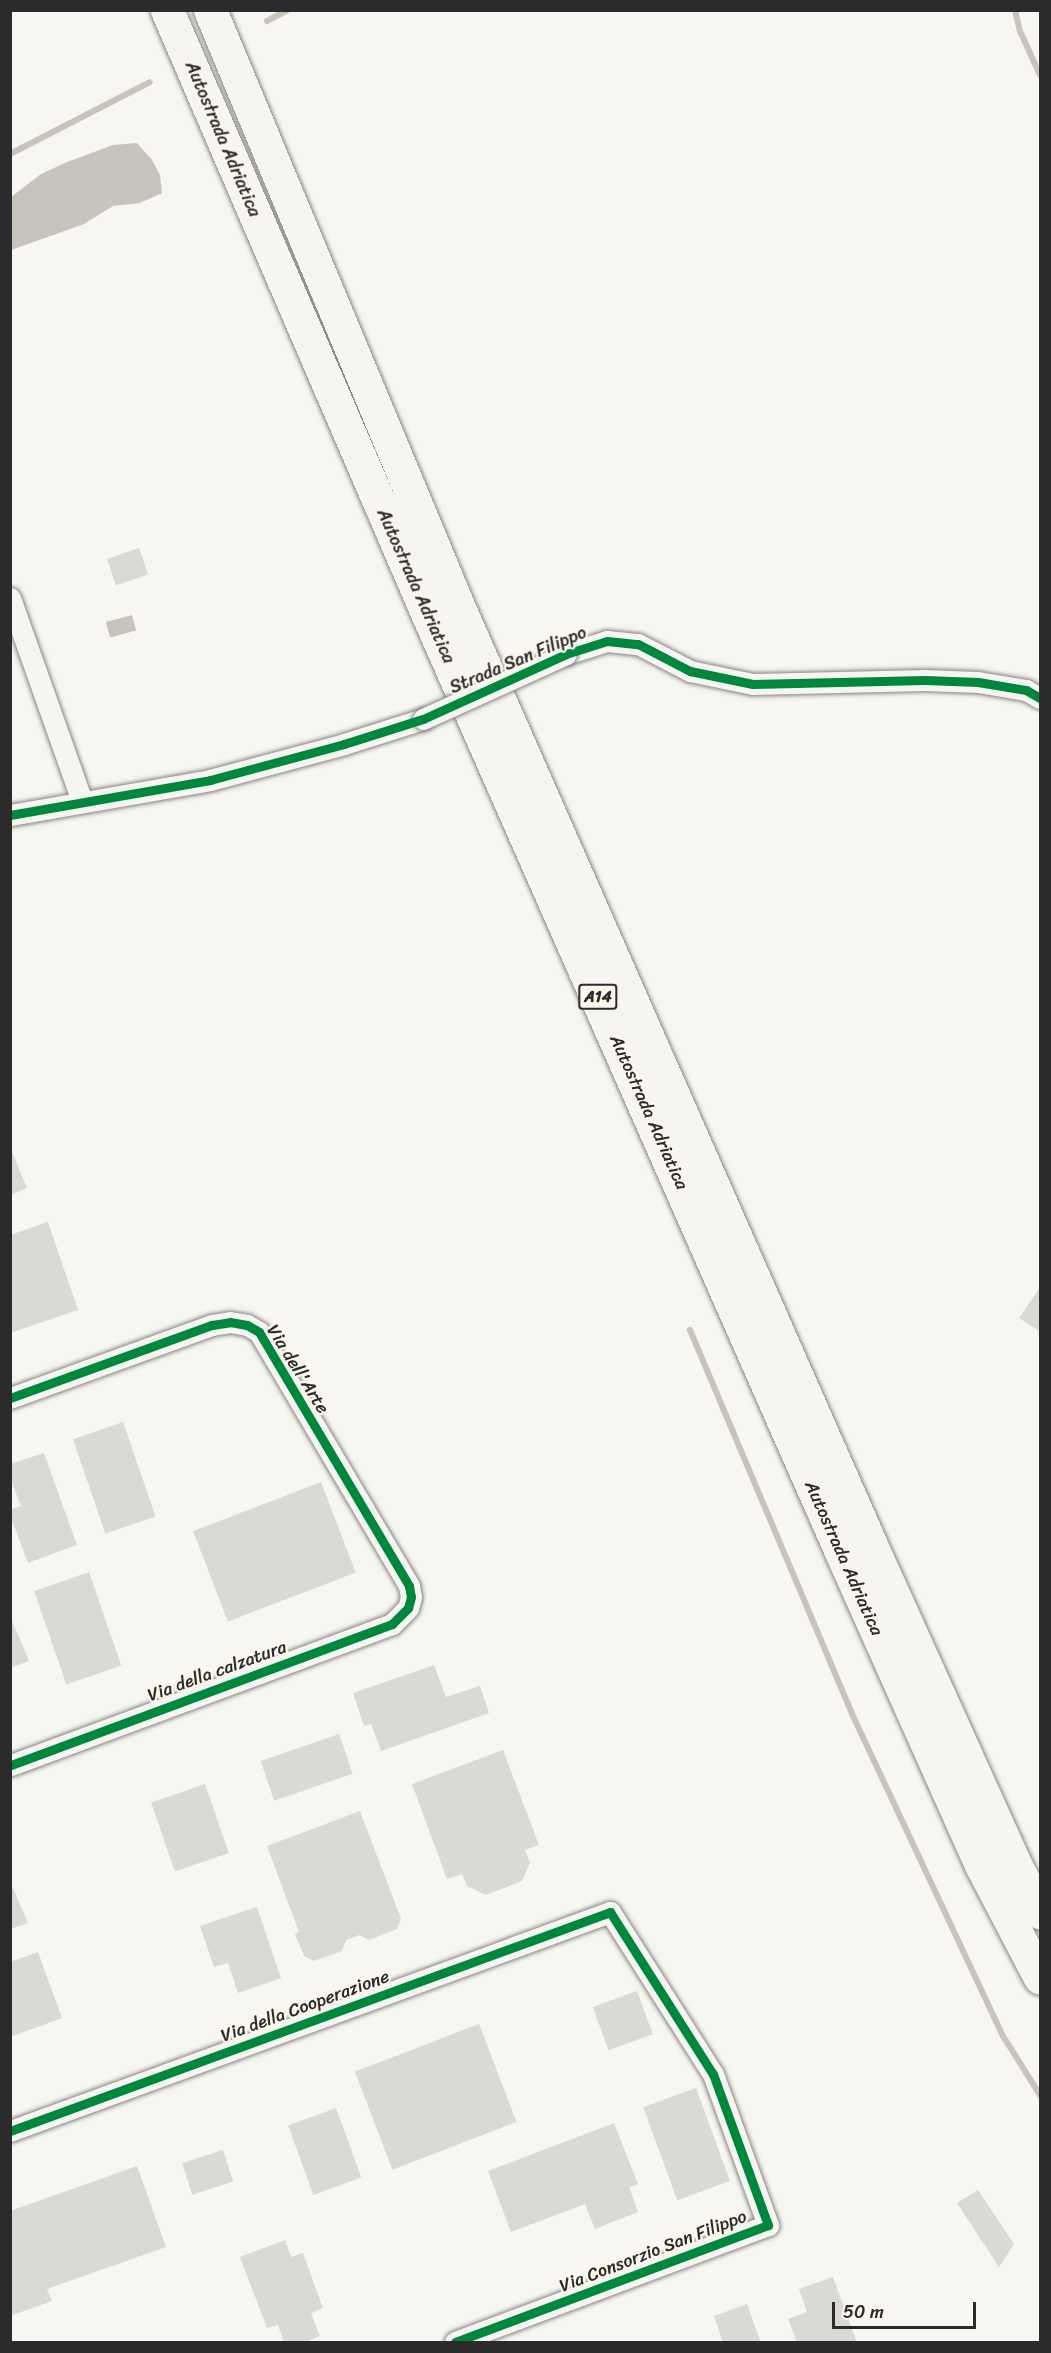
<!DOCTYPE html>
<style>
body{margin:0}
#map{position:relative;width:1051px;height:2353px;overflow:hidden;background:#f8f6f0;font-family:Sriracha,sans-serif}
div>[style]{position:absolute}
.water>*{inset:0;background:#c6c4bd;transform-origin:0 0}
.stream>*{height:6px;margin:-3px;padding:0 3px;transform-origin:3px;border-radius:3px;background:#c6c4bd}
.building>*{inset:0;background:#dbd9d6;transform-origin:0 0}
.roads{filter:drop-shadow(0 0 2px #878684) drop-shadow(0 0 2px #878684)}
.street>*{height:21px;margin:-10.5px;padding:0 10.5px;transform-origin:10.5px;border-radius:10.5px;background:#f6f5f1}
.highway>*{height:33px;margin:-16.5px;padding:0 16.5px;transform-origin:16.5px;border-radius:16.5px;background:#f6f5f1}
.bridges{filter:drop-shadow(0 0 2px #878684) drop-shadow(0 0 2px #878684)}
.street-bridge>*{height:21px;margin:-10.5px;padding:0 10.5px;transform-origin:10.5px;border-radius:10.5px;background:#f6f5f1}
.cycleway>*{height:9px;margin:-4.5px;padding:0 4.5px;transform-origin:4.5px;border-radius:4.5px;background:#00873e}
span{translate:-50% -50%;white-space:nowrap;text-align:center;line-height:1.15;-webkit-text-stroke:4.5px #fbf7ec;paint-order:stroke}
.shield-label span{padding:2px 4px;background:#fbf7ec;border:2px solid;border-radius:4px;-webkit-text-stroke-width:0}
.shield-label{font-size:16px;color:#2b2b2b;font-weight:700}
.street-label{font-size:18px;color:#2b2b2b}
.frame{position:absolute;inset:0;border:12px solid #2b2b2b;pointer-events:none}
.scale{position:absolute;left:832px;top:2302px;width:144px;height:27px;box-sizing:border-box;border:3px solid #2b2b2b;border-top:0;padding-left:8px;font-size:18px;line-height:21px;white-space:nowrap;color:#2b2b2b;-webkit-text-stroke:4px #fbf7ec;paint-order:stroke}
</style>
<div id="map">
<div class="water">
<i style="clip-path:polygon(137px 143px,152px 160px,160px 175px,162px 193px,140px 203px,113px 206px,84px 224px,11px 250px,11px 197px,41px 174px,67px 162px,113px 145px)"></i>
<i style="left:132px;top:615px;width:16px;height:27px;rotate:75deg"></i>
</div>
<div class="stream">
<i style="left:1015px;top:10px;width:22px;rotate:77deg"></i>
<i style="left:1020px;top:31px;width:48px;rotate:65.6deg"></i>
<i style="left:267px;top:21px;width:24px;rotate:-28deg"></i>
<i style="left:10px;top:154px;width:157px;rotate:-27.2deg"></i>
<i style="left:690px;top:1330px;width:419px;rotate:67.1deg"></i>
<i style="left:853px;top:1716px;width:353px;rotate:64.9deg"></i>
<i style="left:1003px;top:2036px;width:70px;rotate:57.9deg"></i>
</div>
<div class="building">
<i style="left:139px;top:548px;width:28px;height:34px;rotate:71deg"></i>
<i style="clip-path:polygon(10px 1147px,27px 1188px,10px 1195px)"></i>
<i style="clip-path:polygon(48px 1222px,78px 1310px,10px 1333px,10px 1235px)"></i>
<i style="clip-path:polygon(1041px 1286px,1041px 1332px,1019px 1318px)"></i>
<i style="left:123px;top:1422px;width:100px;height:53px;rotate:71deg"></i>
<i style="clip-path:polygon(44px 1453px,77px 1545px,28px 1563px,10px 1515px,10px 1510px,21px 1506px,10px 1478px,10px 1464px)"></i>
<i style="left:321px;top:1482px;width:97px;height:137px;rotate:69deg"></i>
<i style="left:89px;top:1572px;width:99px;height:58px;rotate:71deg"></i>
<i style="clip-path:polygon(10px 1616px,29px 1661px,10px 1668px)"></i>
<i style="clip-path:polygon(434px 1665px,446px 1697px,480px 1686px,489px 1713px,381px 1751px,371px 1724px,364px 1726px,353px 1693px)"></i>
<i style="left:339px;top:1734px;width:42px;height:83px;rotate:71deg"></i>
<i style="clip-path:polygon(503px 1750px,539px 1845px,525px 1850px,530px 1863px,522px 1881px,486px 1895px,467px 1886px,462px 1874px,447px 1879px,412px 1784px)"></i>
<i style="left:205px;top:1784px;width:73px;height:57px;rotate:71deg"></i>
<i style="clip-path:polygon(360px 1811px,401px 1919px,397px 1929px,369px 1940px,360px 1935px,346px 1940px,342px 1951px,314px 1961px,304px 1956px,295px 1934px,299px 1932px,267px 1846px)"></i>
<i style="clip-path:polygon(10px 1881px,28px 1923px,10px 1929px)"></i>
<i style="clip-path:polygon(257px 1907px,281px 1978px,238px 1993px,228px 1963px,214px 1967px,200px 1926px)"></i>
<i style="clip-path:polygon(38px 1952px,62px 2018px,10px 2037px,10px 1962px)"></i>
<i style="left:637px;top:1991px;width:46px;height:47px;rotate:70deg"></i>
<i style="left:479px;top:2024px;width:105px;height:133px;rotate:69deg"></i>
<i style="left:696px;top:2088px;width:99px;height:56px;rotate:70deg"></i>
<i style="left:336px;top:2108px;width:74px;height:51px;rotate:70deg"></i>
<i style="clip-path:polygon(614px 2123px,638px 2184px,629px 2187px,638px 2212px,595px 2229px,585px 2204px,511px 2232px,488px 2171px)"></i>
<i style="left:223px;top:2150px;width:33px;height:43px;rotate:72deg"></i>
<i style="clip-path:polygon(137px 2166px,166px 2247px,47px 2289px,52px 2301px,10px 2316px,10px 2211px)"></i>
<i style="clip-path:polygon(978px 2190px,1014px 2244px,999px 2267px,957px 2203px)"></i>
<i style="clip-path:polygon(285px 2240px,291px 2257px,303px 2253px,323px 2308px,311px 2313px,320px 2336px,303px 2343px,284px 2343px,278px 2325px,267px 2328px,240px 2257px)"></i>
<i style="clip-path:polygon(833px 2277px,857px 2343px,797px 2343px,788px 2319px,807px 2312px,799px 2289px)"></i>
<i style="clip-path:polygon(747px 2304px,761px 2343px,723px 2343px,714px 2316px)"></i>
</div>
<div class="roads">
<div class="street">
<i style="left:10px;top:598px;width:215px;rotate:70.5deg"></i>
<i style="left:566px;top:654px;width:43px;rotate:-17.6deg"></i>
<i style="left:607px;top:641px;width:31px;rotate:6deg"></i>
<i style="left:638px;top:644px;width:59px;rotate:27.4deg"></i>
<i style="left:690px;top:671px;width:64px;rotate:11.7deg"></i>
<i style="left:753px;top:684px;width:172px;rotate:-1.3deg"></i>
<i style="left:925px;top:680px;width:53px;rotate:2.2deg"></i>
<i style="left:978px;top:682px;width:49px;rotate:9.5deg"></i>
<i style="left:1026px;top:690px;width:16px;rotate:30deg"></i>
<i style="left:10px;top:815px;width:203px;rotate:-9.9deg"></i>
<i style="left:210px;top:780px;width:139px;rotate:-15deg"></i>
<i style="left:344px;top:744px;width:83px;rotate:-17.6deg"></i>
<i style="left:10px;top:1398px;width:215px;rotate:-19.9deg"></i>
<i style="left:212px;top:1325px;width:18px;rotate:-9deg"></i>
<i style="left:230px;top:1322px;width:17px;rotate:10deg"></i>
<i style="left:247px;top:1325px;width:14px;rotate:30deg"></i>
<i style="left:259px;top:1332px;width:295px;rotate:59.4deg"></i>
<i style="left:409px;top:1586px;width:11px;rotate:80deg"></i>
<i style="left:411px;top:1597px;width:11px;rotate:105deg"></i>
<i style="left:408px;top:1608px;width:23px;rotate:135deg"></i>
<i style="left:392px;top:1624px;width:407px;rotate:159.7deg"></i>
<i style="left:10px;top:2131px;width:639px;rotate:-20.05deg"></i>
<i style="left:610px;top:1912px;width:192px;rotate:57.6deg"></i>
<i style="left:713px;top:2074px;width:161px;rotate:70deg"></i>
<i style="left:768px;top:2225px;width:334px;rotate:159.5deg"></i>
</div>
<div class="highway">
<i style="left:167px;top:10px;width:664px;rotate:66.68deg"></i>
<i style="left:430px;top:620px;width:1019px;rotate:66.2deg"></i>
<i style="left:841px;top:1552px;width:343px;rotate:65.9deg"></i>
<i style="left:981px;top:1865px;width:127px;rotate:62.4deg"></i>
<i style="left:210px;top:10px;width:648px;rotate:67.39deg"></i>
<i style="left:459px;top:608px;width:1024px;rotate:66.26deg"></i>
<i style="left:871px;top:1545px;width:346px;rotate:65.7deg"></i>
<i style="left:1013px;top:1860px;width:59px;rotate:62.6deg"></i>
</div>
</div>
<div class="bridges">
<div class="street-bridge">
<i style="left:423px;top:719px;width:157px;rotate:-24.4deg"></i>
</div>
</div>
<div class="cycleway">
<i style="left:10px;top:815px;width:203px;rotate:-9.9deg"></i>
<i style="left:210px;top:780px;width:139px;rotate:-15deg"></i>
<i style="left:344px;top:744px;width:83px;rotate:-17.6deg"></i>
<i style="left:423px;top:719px;width:157px;rotate:-24.4deg"></i>
<i style="left:566px;top:654px;width:43px;rotate:-17.6deg"></i>
<i style="left:607px;top:641px;width:31px;rotate:6deg"></i>
<i style="left:638px;top:644px;width:59px;rotate:27.4deg"></i>
<i style="left:690px;top:671px;width:64px;rotate:11.7deg"></i>
<i style="left:753px;top:684px;width:172px;rotate:-1.3deg"></i>
<i style="left:925px;top:680px;width:53px;rotate:2.2deg"></i>
<i style="left:978px;top:682px;width:49px;rotate:9.5deg"></i>
<i style="left:1026px;top:690px;width:16px;rotate:30deg"></i>
<i style="left:10px;top:1398px;width:215px;rotate:-19.9deg"></i>
<i style="left:212px;top:1325px;width:18px;rotate:-9deg"></i>
<i style="left:230px;top:1322px;width:17px;rotate:10deg"></i>
<i style="left:247px;top:1325px;width:14px;rotate:30deg"></i>
<i style="left:259px;top:1332px;width:295px;rotate:59.4deg"></i>
<i style="left:409px;top:1586px;width:11px;rotate:80deg"></i>
<i style="left:411px;top:1597px;width:11px;rotate:105deg"></i>
<i style="left:408px;top:1608px;width:23px;rotate:135deg"></i>
<i style="left:392px;top:1624px;width:407px;rotate:159.7deg"></i>
<i style="left:10px;top:2131px;width:639px;rotate:-20.05deg"></i>
<i style="left:610px;top:1912px;width:192px;rotate:57.6deg"></i>
<i style="left:713px;top:2074px;width:161px;rotate:70deg"></i>
<i style="left:768px;top:2225px;width:334px;rotate:159.5deg"></i>
</div>
<div class="shield-label">
<span style="left:598px;top:997px">A14</span>
</div>
<div class="street-label">
<span style="left:223px;top:139px;rotate:67deg">Autostrada Adriatica</span>
<span style="left:416px;top:586px;rotate:66deg">Autostrada Adriatica</span>
<span style="left:518px;top:660px;rotate:-23deg">Strada San Filippo</span>
<span style="left:649px;top:1112px;rotate:66deg">Autostrada Adriatica</span>
<span style="left:298px;top:1369px;rotate:58deg">Via dell'Arte</span>
<span style="left:844px;top:1558px;rotate:66deg">Autostrada Adriatica</span>
<span style="left:217px;top:1671px;rotate:-20deg">Via della calzatura</span>
<span style="left:305px;top:2006px;rotate:-20deg">Via della Cooperazione</span>
<span style="left:653px;top:2251px;rotate:-21deg">Via Consorzio San Filippo</span>
</div>
<div class="frame"></div>
<div class="scale">50 m</div>
</div>
